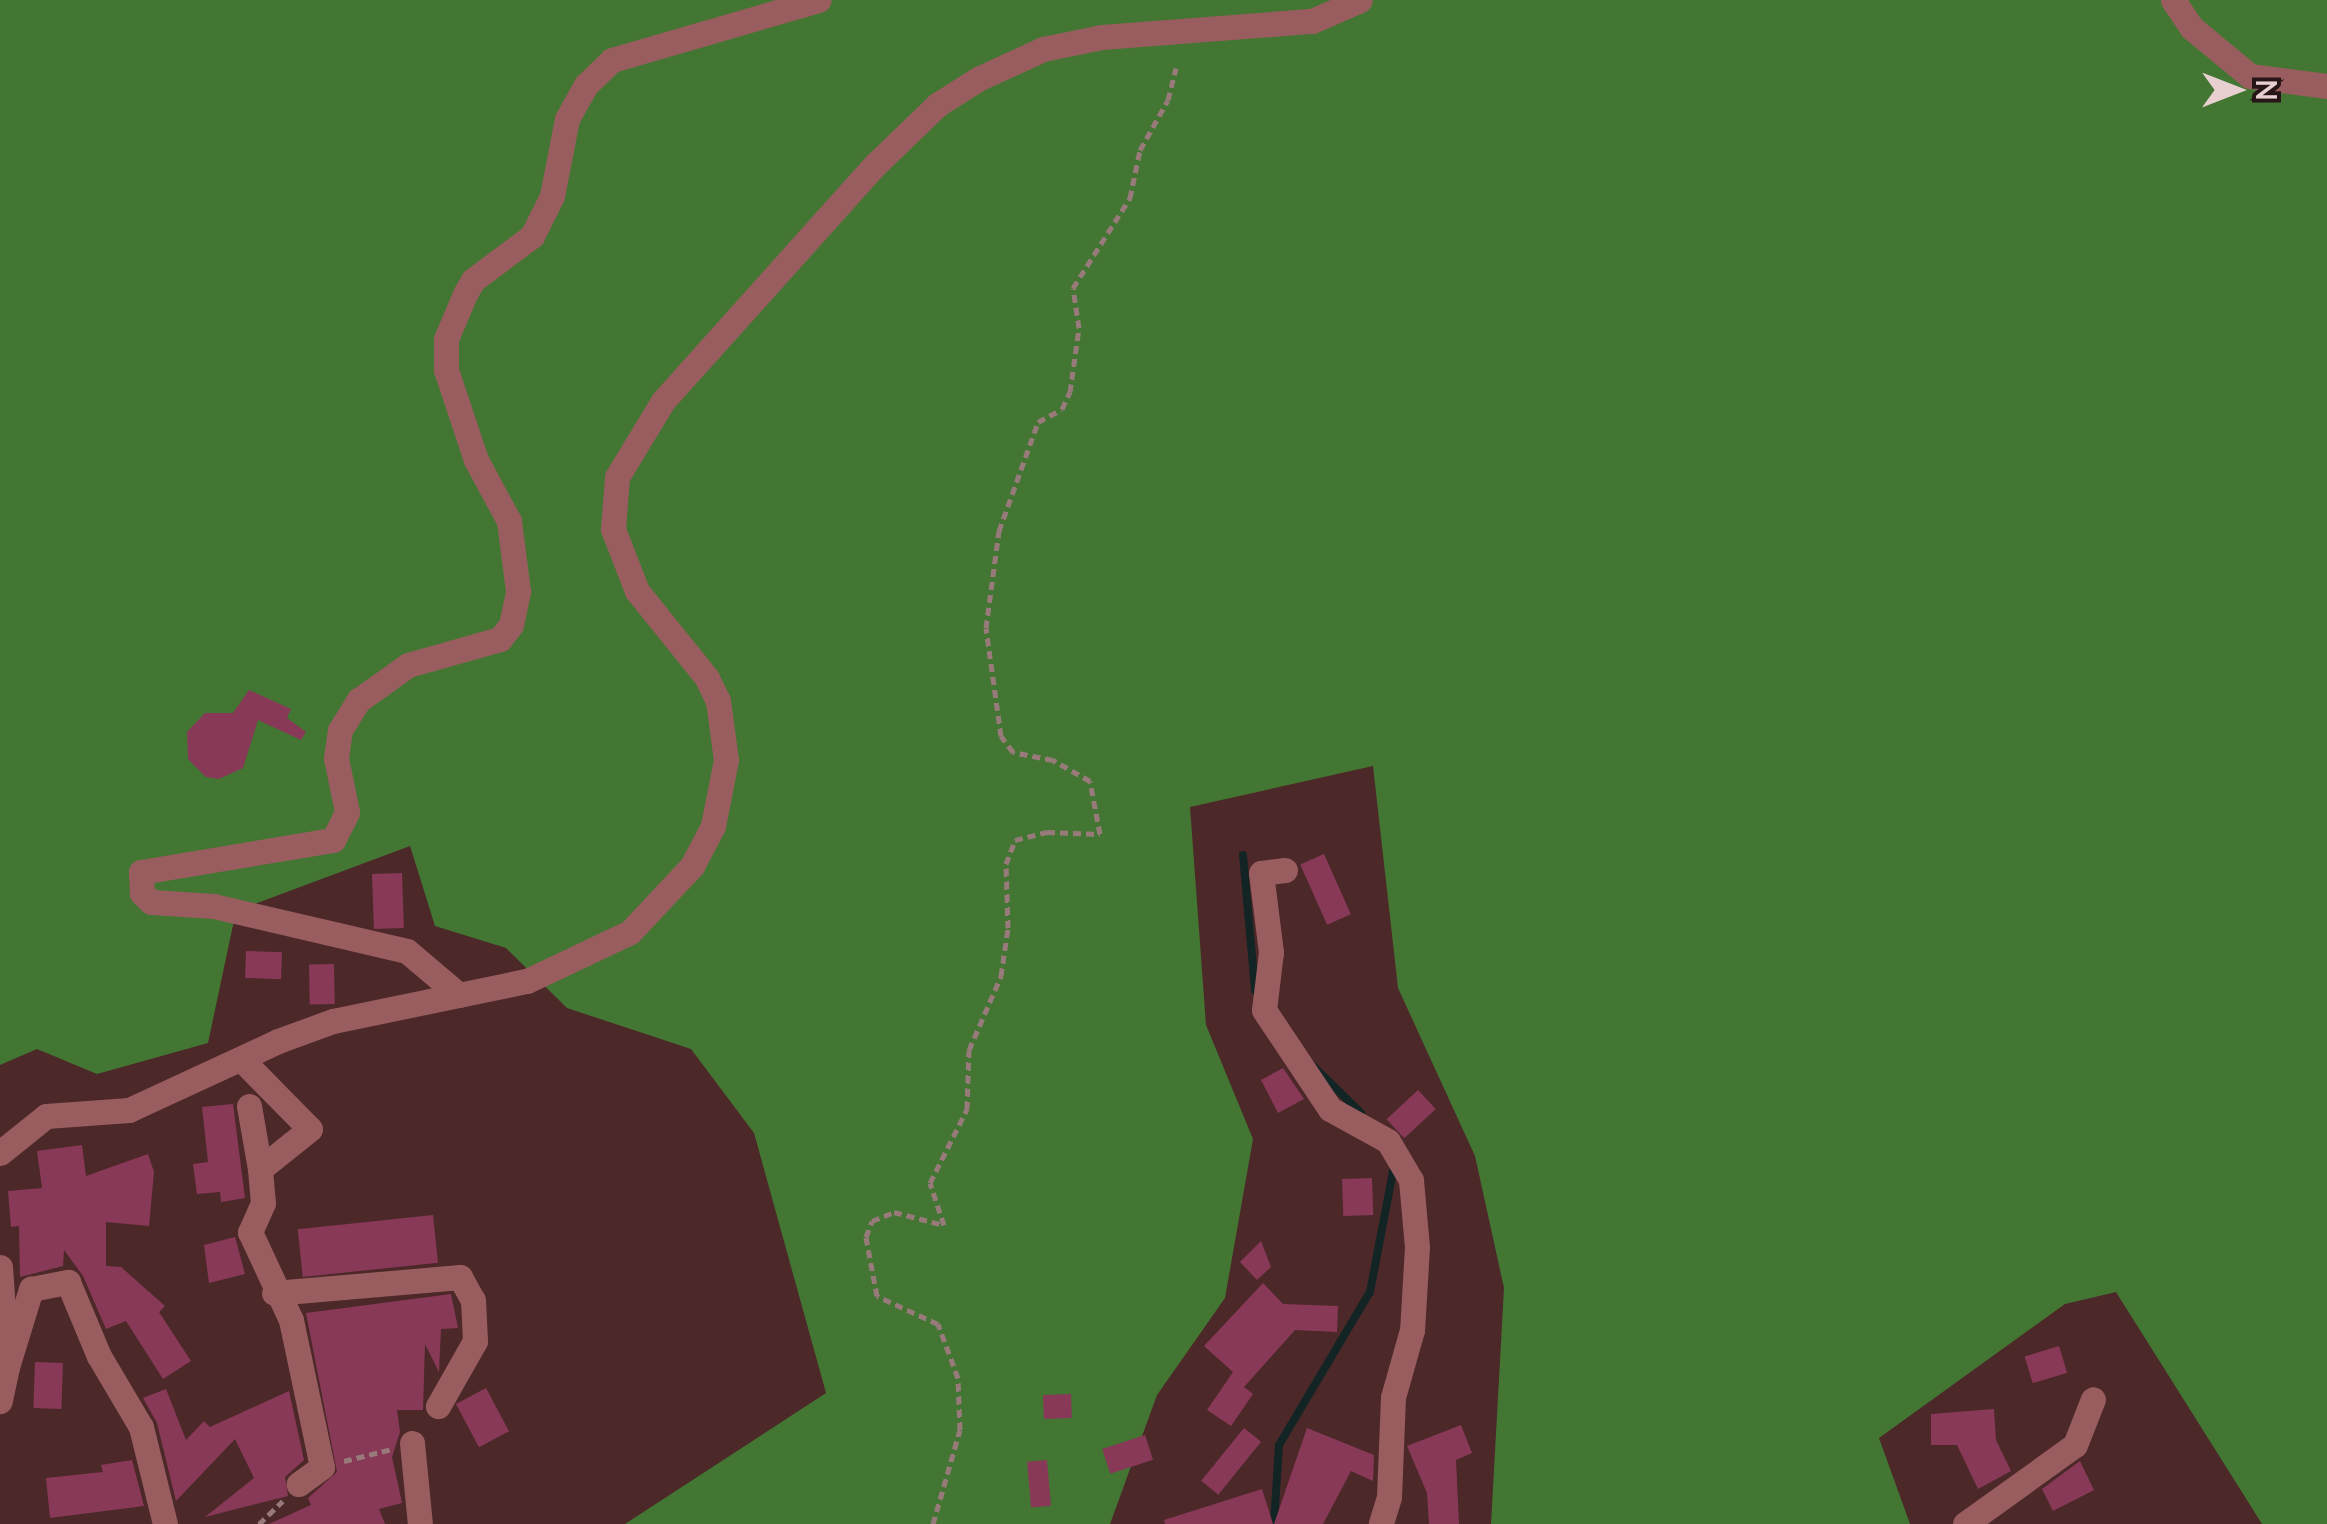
<!DOCTYPE html>
<style>
body{margin:0}
#map{position:relative;width:2327px;height:1524px;overflow:hidden;background:#4c2829;font-family:Lato,sans-serif}
div>[style]{position:absolute}
.forest>*{inset:0;background:#437632}
.stream>*{height:8px;margin:-4px;padding:0 4px;transform-origin:4px;border-radius:4px;background:#132425}
.building>*{inset:0;background:#893958;transform-origin:0 0}
.path>*{height:5px;margin-top:-2.5px;transform-origin:0;background:repeating-linear-gradient(90deg,#987a7b 0 8px,transparent 0 13px)}
.minor>*{height:25px;margin:-12.5px;padding:0 12.5px;transform-origin:12.5px;border-radius:12.5px;background:#995d5f}
span{translate:-50% -50%;white-space:nowrap;text-align:center;line-height:1.15;-webkit-text-stroke:8px #271617;paint-order:stroke}
.north{position:absolute;left:2187px;top:40px;width:100px;height:100px;-webkit-text-stroke:8px #271617;paint-order:stroke;rotate:90deg;font-size:28px;font-weight:700;line-height:40px;text-align:center;color:#e8d0d0}
.north::after{content:'';display:block;margin:auto;width:35px;height:45px;background:#e8d0d0;clip-path:polygon(50% 0,100% 100%,50% 72%,0 100%)}
</style>
<div id="map">
<div class="forest">
<i style="clip-path:polygon(0 0,2327px 0,2327px 1524px,2262px 1524px,2116px 1292px,2065px 1304px,1879px 1438px,1910px 1524px,1491px 1524px,1504px 1288px,1475px 1156px,1398px 988px,1373px 766px,1190px 807px,1206px 1025px,1253px 1139px,1225px 1298px,1157px 1395px,1110px 1524px,625px 1524px,826px 1393px,754px 1133px,691px 1049px,567px 1008px,506px 948px,435px 926px,410px 846px,236px 911px,208px 1043px,97px 1074px,37px 1049px,0 1065px)"></i>
</div>
<div class="stream">
<i style="left:1243px;top:855px;width:136px;rotate:84.9deg"></i>
<i style="left:1311px;top:1064px;width:70px;rotate:44.4deg"></i>
<i style="left:1274px;top:1524px;width:79px;rotate:-86.4deg"></i>
<i style="left:1279px;top:1445px;width:178px;rotate:-59.3deg"></i>
<i style="left:1370px;top:1292px;width:128px;rotate:-79.2deg"></i>
</div>
<div class="building">
<i style="clip-path:polygon(249px 690px,291px 709px,287px 718px,306px 732px,301px 740px,258px 720px,243px 768px,219px 779px,206px 777px,188px 759px,187px 732px,205px 713px,233px 713px)"></i>
<i style="left:1324px;top:854px;width:66px;height:26px;rotate:66deg"></i>
<i style="left:402px;top:873px;width:55px;height:30px;rotate:88deg"></i>
<i style="left:246px;top:951px;width:36px;height:27px;rotate:2deg"></i>
<i style="left:334px;top:964px;width:40px;height:25px;rotate:89deg"></i>
<i style="clip-path:polygon(1283px 1068px,1304px 1099px,1278px 1113px,1261px 1080px)"></i>
<i style="left:1418px;top:1090px;width:26px;height:43px;rotate:47deg"></i>
<i style="clip-path:polygon(233px 1104px,245px 1198px,221px 1202px,220px 1192px,197px 1194px,193px 1164px,208px 1162px,202px 1107px)"></i>
<i style="clip-path:polygon(82px 1145px,86px 1176px,148px 1154px,154px 1172px,149px 1226px,106px 1222px,106px 1266px,121px 1267px,165px 1306px,159px 1312px,191px 1361px,163px 1379px,126px 1321px,106px 1329px,83px 1276px,64px 1250px,63px 1266px,20px 1277px,19px 1226px,11px 1227px,8px 1191px,42px 1188px,37px 1151px)"></i>
<i style="left:1372px;top:1178px;width:37px;height:30px;rotate:88deg"></i>
<i style="left:433px;top:1215px;width:48px;height:136px;rotate:84deg"></i>
<i style="clip-path:polygon(235px 1237px,245px 1274px,209px 1283px,204px 1245px)"></i>
<i style="clip-path:polygon(1261px 1241px,1271px 1267px,1257px 1280px,1240px 1262px)"></i>
<i style="clip-path:polygon(1263px 1283px,1283px 1304px,1338px 1306px,1337px 1332px,1295px 1330px,1244px 1387px,1253px 1394px,1231px 1426px,1207px 1410px,1233px 1372px,1204px 1346px)"></i>
<i style="clip-path:polygon(451px 1294px,458px 1328px,441px 1329px,439px 1372px,425px 1344px,423px 1410px,397px 1410px,400px 1432px,392px 1457px,402px 1503px,379px 1509px,385px 1524px,269px 1524px,311px 1505px,308px 1498px,337px 1472px,306px 1313px)"></i>
<i style="left:2059px;top:1346px;width:28px;height:36px;rotate:73deg"></i>
<i style="left:35px;top:1362px;width:28px;height:46px;rotate:2deg"></i>
<i style="left:486px;top:1388px;width:49px;height:34px;rotate:62deg"></i>
<i style="clip-path:polygon(166px 1389px,186px 1440px,204px 1421px,210px 1427px,289px 1391px,304px 1460px,285px 1477px,288px 1496px,205px 1517px,254px 1478px,235px 1439px,176px 1501px,157px 1423px,143px 1398px)"></i>
<i style="left:1071px;top:1394px;width:24px;height:28px;rotate:88deg"></i>
<i style="clip-path:polygon(1994px 1409px,1996px 1440px,2011px 1471px,1978px 1489px,1957px 1445px,1931px 1445px,1931px 1414px)"></i>
<i style="clip-path:polygon(1461px 1425px,1472px 1453px,1456px 1460px,1459px 1524px,1429px 1524px,1427px 1493px,1407px 1446px)"></i>
<i style="left:1244px;top:1428px;width:22px;height:68px;rotate:39deg"></i>
<i style="clip-path:polygon(1307px 1428px,1374px 1455px,1373px 1481px,1351px 1471px,1323px 1524px,1274px 1524px)"></i>
<i style="left:1145px;top:1435px;width:26px;height:45px;rotate:72deg"></i>
<i style="clip-path:polygon(132px 1460px,144px 1506px,50px 1518px,46px 1478px,103px 1472px,101px 1465px)"></i>
<i style="left:1047px;top:1460px;width:46px;height:20px;rotate:85deg"></i>
<i style="clip-path:polygon(2080px 1461px,2094px 1490px,2053px 1511px,2042px 1489px)"></i>
<i style="clip-path:polygon(1262px 1489px,1273px 1524px,1165px 1524px,1164px 1520px)"></i>
</div>
<div class="path">
<i style="left:344px;top:1461px;width:49px;rotate:-14deg"></i>
<i style="left:259px;top:1524px;width:33px;rotate:-44deg"></i>
<i style="left:933px;top:1524px;width:98px;rotate:-74deg"></i>
<i style="left:960px;top:1430px;width:52px;rotate:-92.2deg"></i>
<i style="left:958px;top:1378px;width:58px;rotate:-110.3deg"></i>
<i style="left:938px;top:1324px;width:67px;rotate:-155.3deg"></i>
<i style="left:877px;top:1296px;width:60px;rotate:-100.6deg"></i>
<i style="left:866px;top:1237px;width:17px;rotate:-69deg"></i>
<i style="left:872px;top:1221px;width:24px;rotate:-22deg"></i>
<i style="left:894px;top:1212px;width:52px;rotate:14.6deg"></i>
<i style="left:944px;top:1225px;width:44px;rotate:-108.4deg"></i>
<i style="left:930px;top:1183px;width:83px;rotate:-63.4deg"></i>
<i style="left:967px;top:1109px;width:59px;rotate:-88.1deg"></i>
<i style="left:969px;top:1050px;width:81px;rotate:-66.6deg"></i>
<i style="left:1001px;top:976px;width:49px;rotate:-81.7deg"></i>
<i style="left:1008px;top:928px;width:64px;rotate:-91.8deg"></i>
<i style="left:1006px;top:864px;width:26px;rotate:-69deg"></i>
<i style="left:1015px;top:840px;width:33px;rotate:-14deg"></i>
<i style="left:1047px;top:832px;width:53px;rotate:2.2deg"></i>
<i style="left:1100px;top:834px;width:54px;rotate:-100.7deg"></i>
<i style="left:1090px;top:781px;width:43px;rotate:-150.4deg"></i>
<i style="left:1053px;top:760px;width:41px;rotate:-168.7deg"></i>
<i style="left:1013px;top:752px;width:20px;rotate:-127deg"></i>
<i style="left:1001px;top:736px;width:109px;rotate:-97.9deg"></i>
<i style="left:986px;top:628px;width:98px;rotate:-82.4deg"></i>
<i style="left:999px;top:531px;width:116px;rotate:-70.3deg"></i>
<i style="left:1038px;top:422px;width:27px;rotate:-28deg"></i>
<i style="left:1062px;top:409px;width:19px;rotate:-65deg"></i>
<i style="left:1070px;top:392px;width:65px;rotate:-82deg"></i>
<i style="left:1079px;top:328px;width:40px;rotate:-98.5deg"></i>
<i style="left:1073px;top:288px;width:107px;rotate:-57.7deg"></i>
<i style="left:1130px;top:198px;width:49px;rotate:-78.2deg"></i>
<i style="left:1140px;top:150px;width:57px;rotate:-60.8deg"></i>
<i style="left:1168px;top:100px;width:33px;rotate:-76deg"></i>
</div>
<div class="minor">
<i style="left:2173px;top:0;width:34px;rotate:56deg"></i>
<i style="left:2192px;top:28px;width:75px;rotate:39.6deg"></i>
<i style="left:2250px;top:76px;width:78px;rotate:7.4deg"></i>
<i style="left:1285px;top:870px;width:24px;rotate:173deg"></i>
<i style="left:1261px;top:873px;width:80px;rotate:82.8deg"></i>
<i style="left:1271px;top:952px;width:58px;rotate:96.9deg"></i>
<i style="left:1264px;top:1010px;width:119px;rotate:56.3deg"></i>
<i style="left:1330px;top:1109px;width:66px;rotate:28.9deg"></i>
<i style="left:1388px;top:1141px;width:45px;rotate:59.5deg"></i>
<i style="left:1411px;top:1180px;width:67px;rotate:84.9deg"></i>
<i style="left:1417px;top:1247px;width:83px;rotate:93.4deg"></i>
<i style="left:1412px;top:1330px;width:70px;rotate:105.8deg"></i>
<i style="left:1393px;top:1397px;width:100px;rotate:92.3deg"></i>
<i style="left:1389px;top:1497px;width:28px;rotate:107deg"></i>
<i style="left:459px;top:995px;width:68px;rotate:-139.8deg"></i>
<i style="left:407px;top:951px;width:198px;rotate:-166.9deg"></i>
<i style="left:214px;top:906px;width:63px;rotate:-176.4deg"></i>
<i style="left:151px;top:902px;width:13px;rotate:-135deg"></i>
<i style="left:142px;top:893px;width:21px;rotate:-93deg"></i>
<i style="left:141px;top:872px;width:195px;rotate:-9.5deg"></i>
<i style="left:333px;top:840px;width:31px;rotate:-63deg"></i>
<i style="left:347px;top:812px;width:55px;rotate:-101.5deg"></i>
<i style="left:336px;top:758px;width:28px;rotate:-82deg"></i>
<i style="left:340px;top:730px;width:36px;rotate:-58deg"></i>
<i style="left:359px;top:700px;width:60px;rotate:-35.5deg"></i>
<i style="left:408px;top:665px;width:96px;rotate:-15.8deg"></i>
<i style="left:500px;top:639px;width:18px;rotate:-52deg"></i>
<i style="left:511px;top:625px;width:35px;rotate:-78deg"></i>
<i style="left:518px;top:591px;width:71px;rotate:-97.3deg"></i>
<i style="left:509px;top:521px;width:69px;rotate:-118.4deg"></i>
<i style="left:476px;top:460px;width:95px;rotate:-108.4deg"></i>
<i style="left:446px;top:370px;width:31px;rotate:-90deg"></i>
<i style="left:446px;top:339px;width:49px;rotate:-67.1deg"></i>
<i style="left:465px;top:294px;width:16px;rotate:-60deg"></i>
<i style="left:473px;top:280px;width:74px;rotate:-36.7deg"></i>
<i style="left:532px;top:236px;width:45px;rotate:-63.4deg"></i>
<i style="left:552px;top:196px;width:78px;rotate:-79deg"></i>
<i style="left:567px;top:119px;width:39px;rotate:-61deg"></i>
<i style="left:586px;top:85px;width:36px;rotate:-44deg"></i>
<i style="left:612px;top:60px;width:215px;rotate:-16.2deg"></i>
<i style="left:241px;top:1059px;width:98px;rotate:45.4deg"></i>
<i style="left:310px;top:1129px;width:64px;rotate:141.3deg"></i>
<i style="left:260px;top:1169px;width:34px;rotate:85deg"></i>
<i style="left:263px;top:1203px;width:32px;rotate:114deg"></i>
<i style="left:250px;top:1232px;width:97px;rotate:65deg"></i>
<i style="left:291px;top:1320px;width:150px;rotate:78.1deg"></i>
<i style="left:322px;top:1467px;width:29px;rotate:144deg"></i>
<i style="left:249px;top:1106px;width:64px;rotate:80.1deg"></i>
<i style="left:0;top:1153px;width:59px;rotate:-38.8deg"></i>
<i style="left:46px;top:1116px;width:83px;rotate:-4.1deg"></i>
<i style="left:129px;top:1110px;width:164px;rotate:-24.8deg"></i>
<i style="left:278px;top:1041px;width:59px;rotate:-20deg"></i>
<i style="left:333px;top:1021px;width:198px;rotate:-11.7deg"></i>
<i style="left:527px;top:981px;width:114px;rotate:-25.4deg"></i>
<i style="left:630px;top:932px;width:91px;rotate:-46.8deg"></i>
<i style="left:692px;top:866px;width:45px;rotate:-62.3deg"></i>
<i style="left:713px;top:826px;width:67px;rotate:-78.9deg"></i>
<i style="left:726px;top:760px;width:60px;rotate:-97.7deg"></i>
<i style="left:718px;top:701px;width:25px;rotate:-116deg"></i>
<i style="left:707px;top:678px;width:112px;rotate:-128.8deg"></i>
<i style="left:637px;top:591px;width:66px;rotate:-111.2deg"></i>
<i style="left:613px;top:529px;width:52px;rotate:-85.6deg"></i>
<i style="left:617px;top:477px;width:89px;rotate:-58.8deg"></i>
<i style="left:663px;top:401px;width:319px;rotate:-48.1deg"></i>
<i style="left:876px;top:164px;width:85px;rotate:-44deg"></i>
<i style="left:937px;top:105px;width:49px;rotate:-32.4deg"></i>
<i style="left:978px;top:79px;width:72px;rotate:-24.8deg"></i>
<i style="left:1043px;top:49px;width:60px;rotate:-11.5deg"></i>
<i style="left:1102px;top:37px;width:211px;rotate:-4.4deg"></i>
<i style="left:1312px;top:21px;width:52px;rotate:-23.6deg"></i>
<i style="left:0;top:1267px;width:100px;rotate:86deg"></i>
<i style="left:7px;top:1367px;width:35px;rotate:102deg"></i>
<i style="left:274px;top:1293px;width:187px;rotate:-4.9deg"></i>
<i style="left:460px;top:1277px;width:26px;rotate:61deg"></i>
<i style="left:473px;top:1300px;width:41px;rotate:87.2deg"></i>
<i style="left:475px;top:1341px;width:75px;rotate:119.6deg"></i>
<i style="left:7px;top:1367px;width:82px;rotate:-72.9deg"></i>
<i style="left:31px;top:1289px;width:38px;rotate:-11deg"></i>
<i style="left:68px;top:1282px;width:80px;rotate:67.3deg"></i>
<i style="left:99px;top:1356px;width:82px;rotate:59.4deg"></i>
<i style="left:141px;top:1427px;width:100px;rotate:76.1deg"></i>
<i style="left:412px;top:1443px;width:81px;rotate:84.4deg"></i>
<i style="left:1965px;top:1524px;width:135px;rotate:-35.7deg"></i>
<i style="left:2075px;top:1445px;width:49px;rotate:-68.6deg"></i>
</div>
<div class="north">N</div>
</div>
